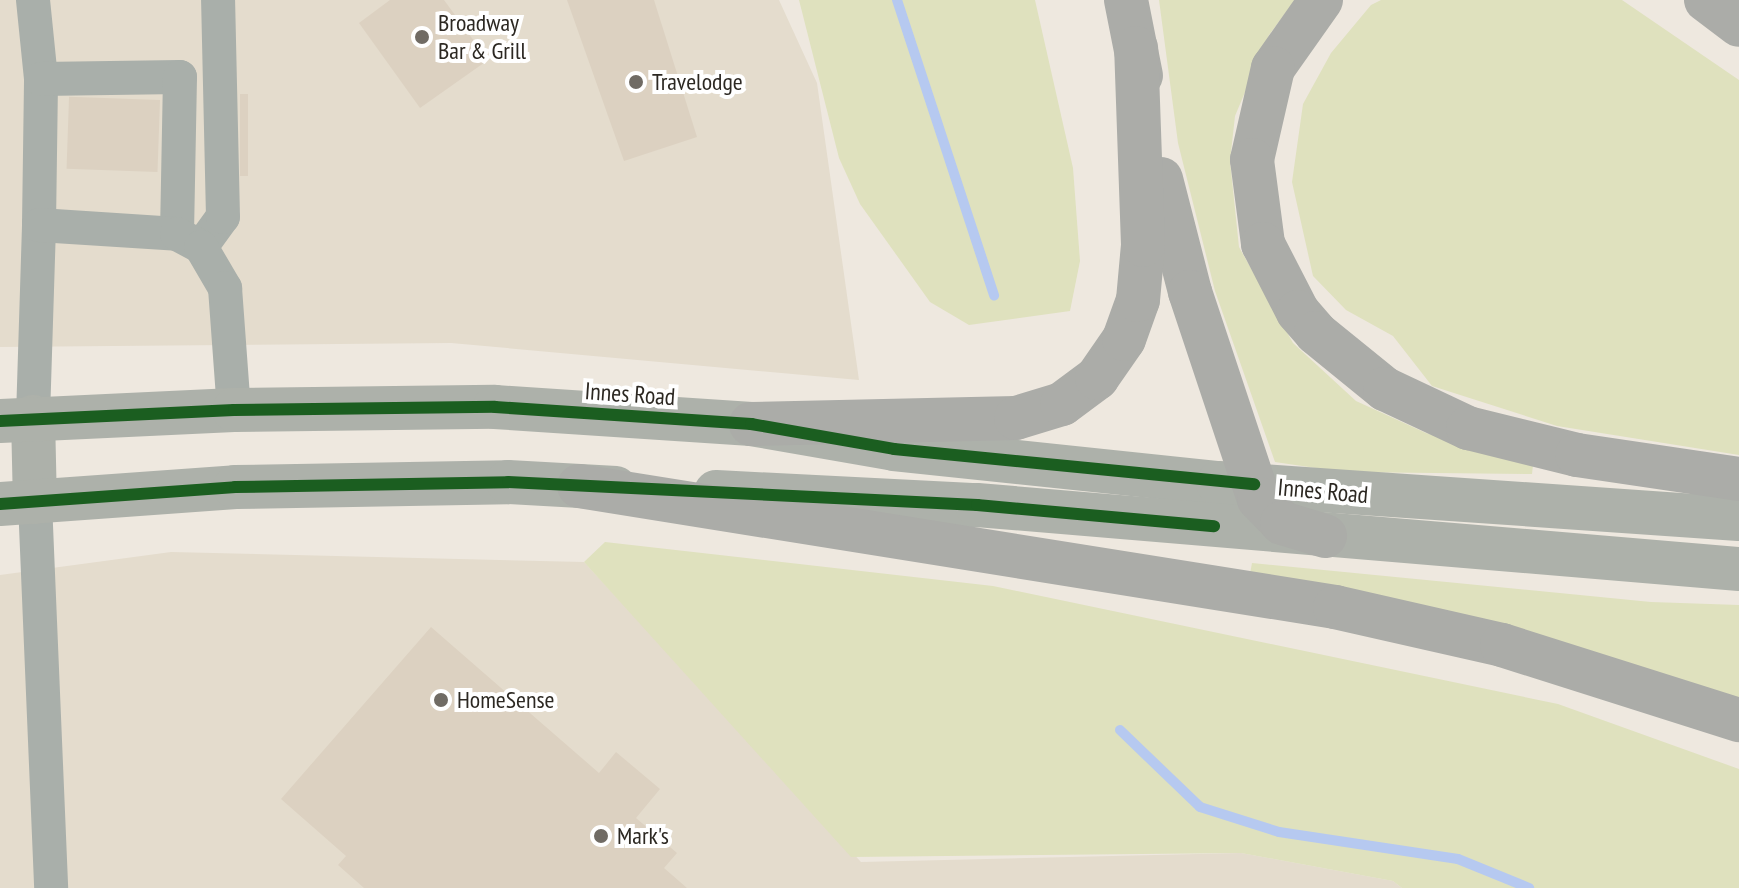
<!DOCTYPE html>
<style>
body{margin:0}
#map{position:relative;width:1739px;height:888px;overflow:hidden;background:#eee8df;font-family:"PT Sans Narrow",sans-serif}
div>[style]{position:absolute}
.commercial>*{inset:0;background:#e4dccd}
.green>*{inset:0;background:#dfe1be}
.stream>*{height:10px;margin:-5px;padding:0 5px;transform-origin:5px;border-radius:5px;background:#b6c9f0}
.building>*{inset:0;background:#dcd1c1;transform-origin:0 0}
.minor>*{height:34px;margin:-17px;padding:0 17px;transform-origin:17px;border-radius:17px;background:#a9afaa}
.major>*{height:44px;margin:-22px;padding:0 22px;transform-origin:22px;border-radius:22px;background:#adb1aa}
.highway>*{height:44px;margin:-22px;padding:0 22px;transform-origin:22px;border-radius:22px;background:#abaca8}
.cycleway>*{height:12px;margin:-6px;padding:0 6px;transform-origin:6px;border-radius:6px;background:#1b5e20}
.dots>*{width:22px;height:22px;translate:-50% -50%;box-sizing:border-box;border:4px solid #fff;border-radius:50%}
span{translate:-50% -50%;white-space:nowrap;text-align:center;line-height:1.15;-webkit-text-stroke:8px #fff;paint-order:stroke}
.poi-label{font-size:24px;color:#2c2822}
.left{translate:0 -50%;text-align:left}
.street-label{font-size:24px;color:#2c2822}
</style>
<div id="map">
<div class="commercial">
<i style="clip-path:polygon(0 0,779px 0,817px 83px,859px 380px,451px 343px,0 347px)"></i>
<i style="clip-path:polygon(171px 552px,584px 562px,861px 862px,1241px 853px,1393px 881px,1402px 888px,0 888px,0 575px)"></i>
</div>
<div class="green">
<i style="clip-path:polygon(799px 0,1035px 0,1073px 168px,1080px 261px,1070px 311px,969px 325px,930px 302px,860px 204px,839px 158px)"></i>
<i style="clip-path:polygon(1159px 0,1295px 0,1269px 35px,1235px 116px,1230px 161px,1239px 247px,1293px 343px,1356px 401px,1426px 433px,1533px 465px,1532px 474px,1343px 472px,1275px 462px,1215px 291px,1178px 143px)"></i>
<i style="clip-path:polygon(1381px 0,1622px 0,1739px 80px,1739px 455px,1557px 426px,1432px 386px,1393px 336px,1346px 310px,1313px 276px,1292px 182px,1303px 104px,1331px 53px,1371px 5px)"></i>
<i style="clip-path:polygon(605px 542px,993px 586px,1558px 704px,1739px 769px,1739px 888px,1402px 888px,1393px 881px,1241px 853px,851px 857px,584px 562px)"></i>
<i style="clip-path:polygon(1252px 563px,1651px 602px,1739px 605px,1739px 704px,1249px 579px)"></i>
</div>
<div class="stream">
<i style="left:897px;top:0;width:311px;rotate:71.8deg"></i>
<i style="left:1120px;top:730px;width:111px;rotate:43.9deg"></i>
<i style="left:1200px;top:807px;width:83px;rotate:17.6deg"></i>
<i style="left:1279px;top:832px;width:181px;rotate:8.6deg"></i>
<i style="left:1458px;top:859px;width:77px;rotate:22.2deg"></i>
</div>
<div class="building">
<i style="clip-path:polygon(390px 0,444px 0,488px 60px,420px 108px,359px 23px)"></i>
<i style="clip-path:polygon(567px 0,654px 0,697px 137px,624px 161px)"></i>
<i style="left:240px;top:94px;width:8px;height:82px"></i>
<i style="left:160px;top:100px;width:72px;height:91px;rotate:92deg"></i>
<i style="clip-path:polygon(431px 627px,599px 773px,616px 752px,660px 789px,636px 818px,677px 853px,664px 868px,687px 888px,364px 888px,338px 865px,346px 856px,281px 799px)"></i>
</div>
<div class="minor">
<i style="left:33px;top:0;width:79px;rotate:84.2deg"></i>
<i style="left:39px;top:225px;width:146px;rotate:-89.2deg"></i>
<i style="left:41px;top:79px;width:139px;rotate:-0.8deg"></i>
<i style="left:180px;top:77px;width:157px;rotate:91.1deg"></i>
<i style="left:201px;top:247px;width:37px;rotate:-54deg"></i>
<i style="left:223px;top:217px;width:217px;rotate:-91.3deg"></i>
<i style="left:33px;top:417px;width:192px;rotate:-88.2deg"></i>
<i style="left:39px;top:225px;width:138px;rotate:3.7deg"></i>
<i style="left:177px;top:234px;width:27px;rotate:28deg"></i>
<i style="left:201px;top:247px;width:48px;rotate:59.7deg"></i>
<i style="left:225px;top:288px;width:122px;rotate:85.8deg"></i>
<i style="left:35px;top:502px;width:386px;rotate:87.6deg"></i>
</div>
<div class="major">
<i style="left:33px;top:417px;width:85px;rotate:88.7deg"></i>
<i style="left:0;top:421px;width:234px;rotate:-2.7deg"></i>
<i style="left:234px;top:410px;width:261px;rotate:-0.7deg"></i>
<i style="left:495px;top:407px;width:257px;rotate:3.8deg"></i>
<i style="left:751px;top:424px;width:145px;rotate:9.9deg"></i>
<i style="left:894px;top:449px;width:326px;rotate:6deg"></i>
<i style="left:1218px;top:483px;width:522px;rotate:3.95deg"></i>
<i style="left:716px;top:492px;width:261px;rotate:2.9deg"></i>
<i style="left:977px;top:505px;width:765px;rotate:4.8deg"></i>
<i style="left:0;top:504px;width:236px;rotate:-4.1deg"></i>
<i style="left:235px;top:487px;width:273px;rotate:-1deg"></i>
<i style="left:508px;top:482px;width:108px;rotate:3.2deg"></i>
</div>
<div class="highway">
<i style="left:1126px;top:0;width:77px;rotate:78.8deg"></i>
<i style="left:1321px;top:0;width:83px;rotate:125.2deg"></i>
<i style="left:1273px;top:68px;width:94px;rotate:102.9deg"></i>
<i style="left:1252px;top:160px;width:85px;rotate:82.5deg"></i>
<i style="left:1263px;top:244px;width:76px;rotate:62.8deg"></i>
<i style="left:1298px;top:312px;width:28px;rotate:49deg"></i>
<i style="left:1316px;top:333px;width:89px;rotate:39.1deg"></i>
<i style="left:1385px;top:389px;width:92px;rotate:25.2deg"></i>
<i style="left:1468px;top:428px;width:112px;rotate:13.9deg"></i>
<i style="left:1577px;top:455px;width:164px;rotate:8.4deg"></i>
<i style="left:1706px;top:0;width:41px;rotate:37.1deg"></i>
<i style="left:1161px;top:179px;width:117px;rotate:75.6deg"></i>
<i style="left:1190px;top:292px;width:218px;rotate:71.6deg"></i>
<i style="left:1259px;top:499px;width:33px;rotate:46deg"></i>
<i style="left:1282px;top:523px;width:45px;rotate:16.8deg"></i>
<i style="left:751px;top:424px;width:265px;rotate:-1.3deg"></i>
<i style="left:1016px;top:418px;width:48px;rotate:-16.9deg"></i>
<i style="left:1062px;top:404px;width:44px;rotate:-36.6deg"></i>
<i style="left:1097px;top:378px;width:47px;rotate:-55.3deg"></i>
<i style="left:1124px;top:339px;width:41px;rotate:-70.3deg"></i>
<i style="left:1138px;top:300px;width:55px;rotate:-84.8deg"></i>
<i style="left:1143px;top:245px;width:197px;rotate:-92deg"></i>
<i style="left:579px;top:486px;width:766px;rotate:9.09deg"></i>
<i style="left:1335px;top:607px;width:171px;rotate:12.8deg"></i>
<i style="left:1502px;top:645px;width:249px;rotate:17.6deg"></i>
</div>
<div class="cycleway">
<i style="left:0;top:421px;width:234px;rotate:-2.7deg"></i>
<i style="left:234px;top:410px;width:261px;rotate:-0.7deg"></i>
<i style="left:495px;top:407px;width:257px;rotate:3.8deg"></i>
<i style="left:751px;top:424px;width:145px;rotate:9.9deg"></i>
<i style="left:894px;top:449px;width:362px;rotate:5.6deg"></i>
<i style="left:0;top:504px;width:236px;rotate:-4.1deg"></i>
<i style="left:235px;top:487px;width:273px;rotate:-1deg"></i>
<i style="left:508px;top:482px;width:470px;rotate:2.8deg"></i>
<i style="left:977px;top:505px;width:238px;rotate:5.1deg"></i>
</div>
<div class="dots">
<i style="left:422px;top:37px;background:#706b64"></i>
<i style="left:636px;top:82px;background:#706b64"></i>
<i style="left:441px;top:700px;background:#706b64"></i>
<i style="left:601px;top:836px;background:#706b64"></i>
</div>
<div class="poi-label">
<span class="left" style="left:438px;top:37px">Broadway<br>Bar &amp; Grill</span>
<span class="left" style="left:652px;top:82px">Travelodge</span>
<span class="left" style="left:457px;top:700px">HomeSense</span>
<span class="left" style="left:617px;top:836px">Mark's</span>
</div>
<div class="street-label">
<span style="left:630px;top:394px;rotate:4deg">Innes Road</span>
<span style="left:1323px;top:491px;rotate:5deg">Innes Road</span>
</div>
</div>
